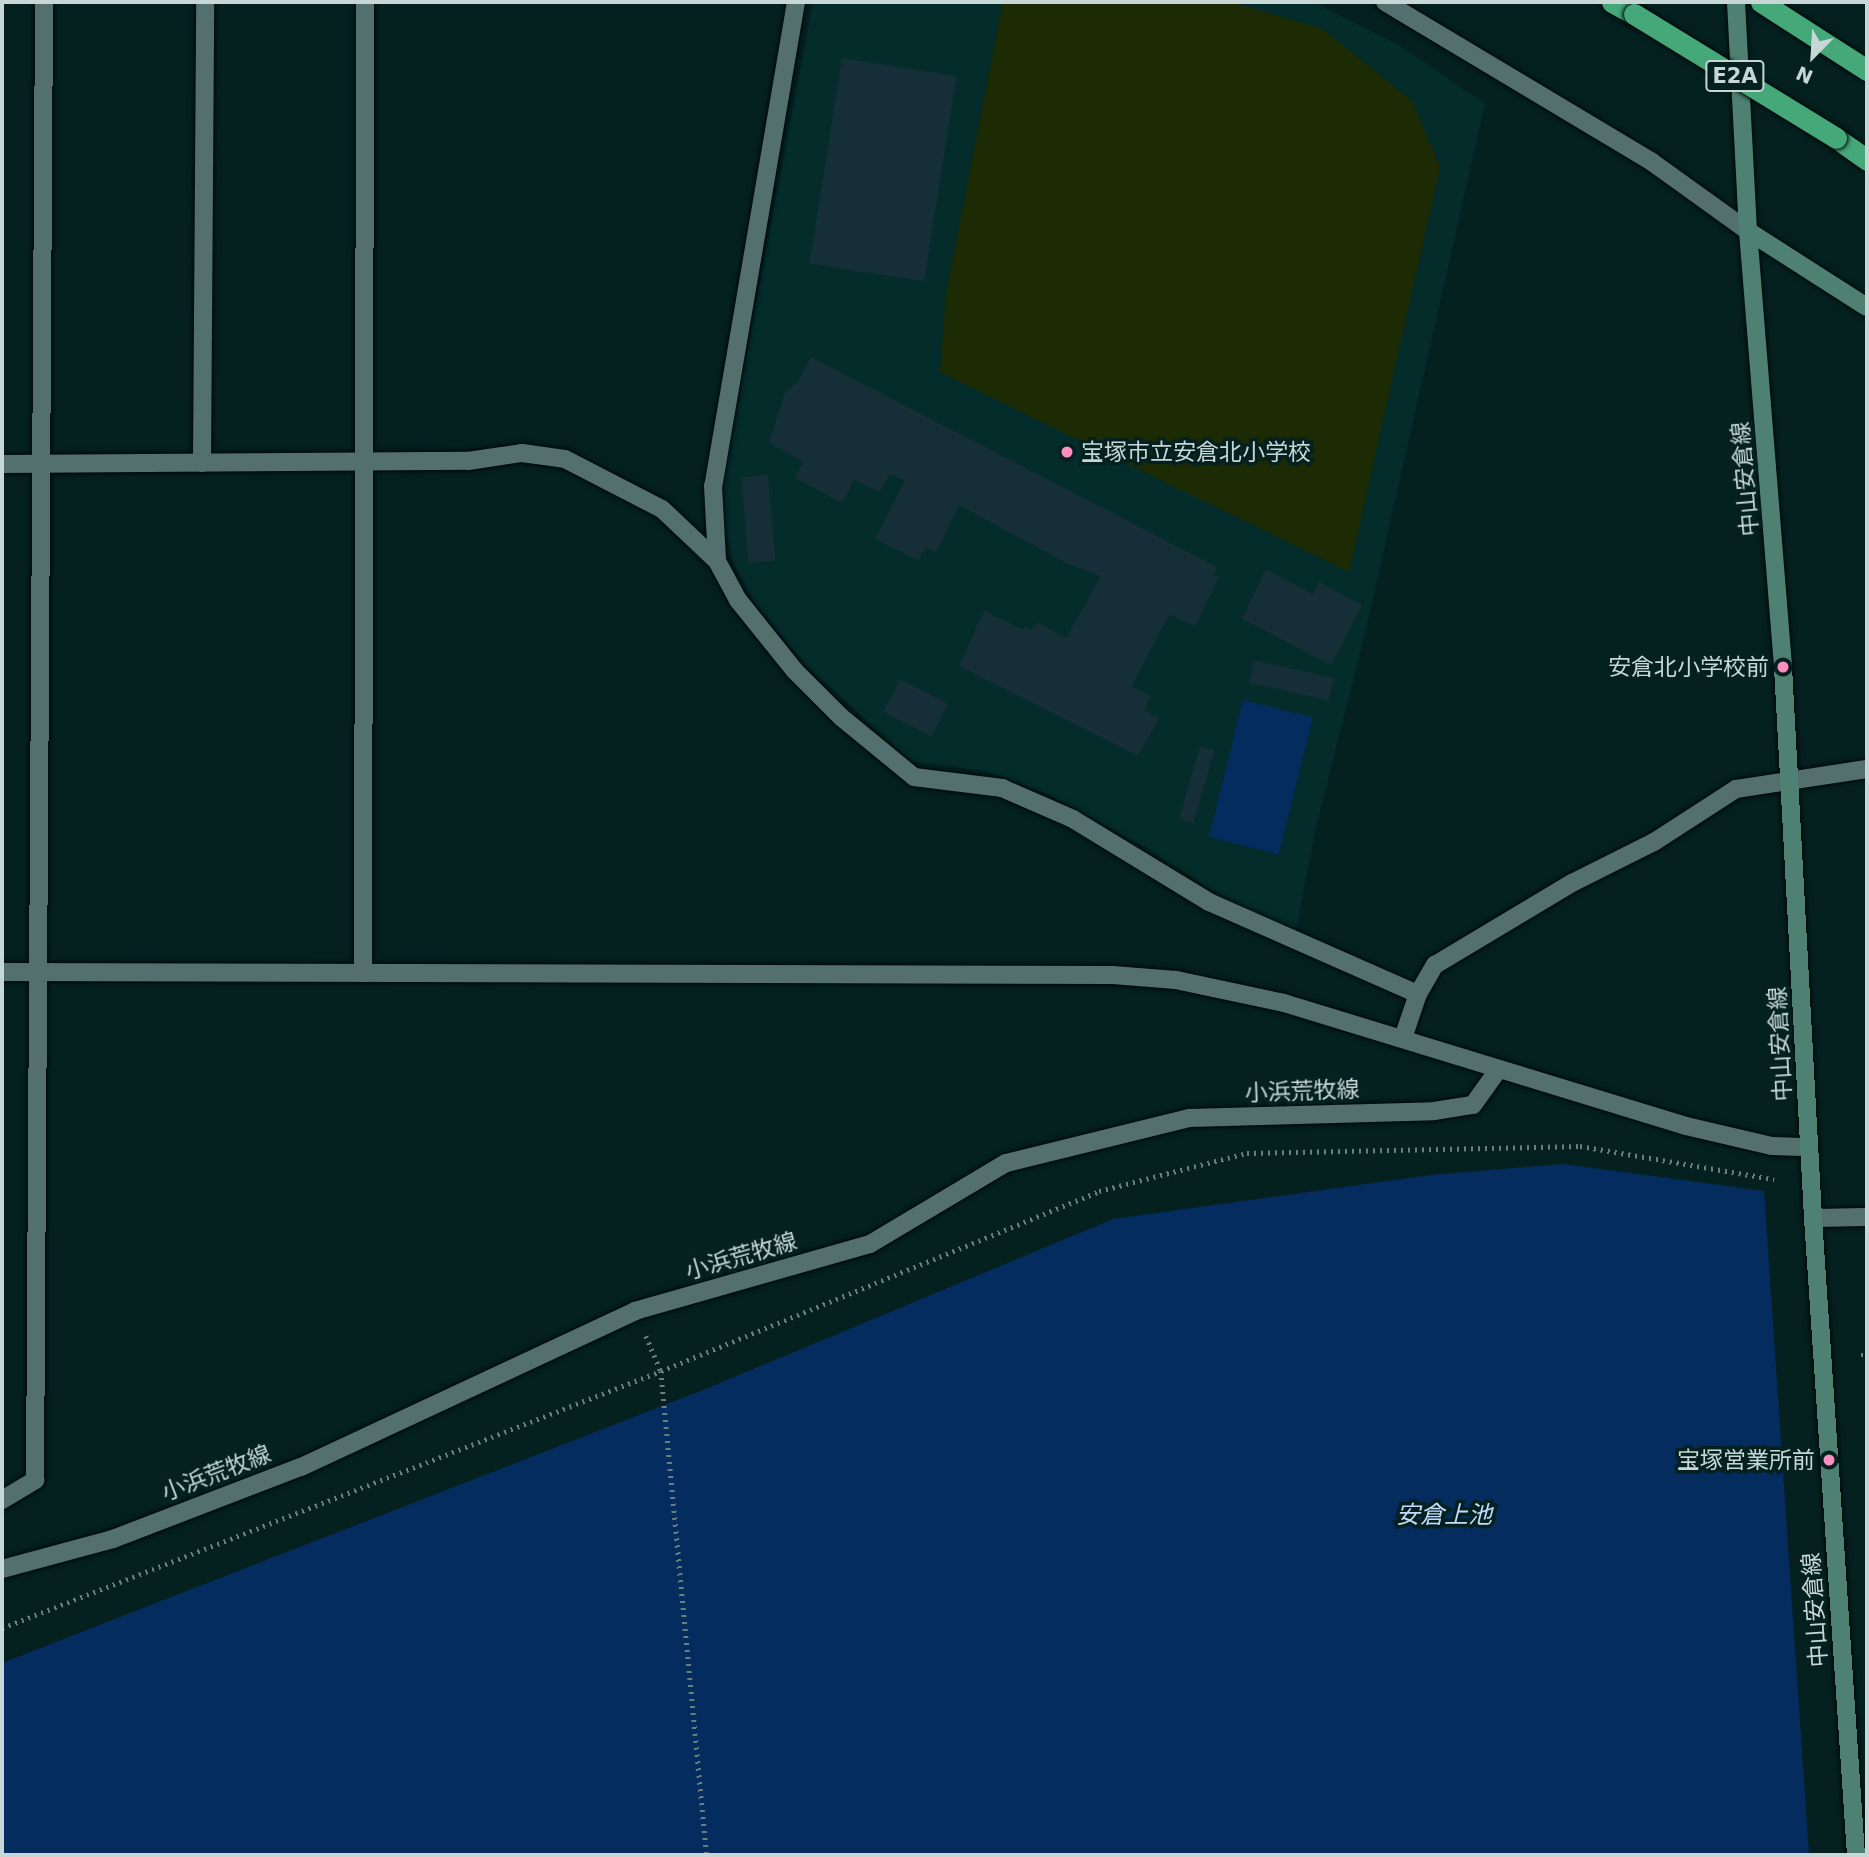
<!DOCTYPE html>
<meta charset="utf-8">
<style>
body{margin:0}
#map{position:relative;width:1869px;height:1857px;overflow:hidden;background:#042120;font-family:"DejaVu Sans","Noto Sans JP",sans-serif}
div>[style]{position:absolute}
.built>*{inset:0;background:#042c2a}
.green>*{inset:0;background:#1d2b05}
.water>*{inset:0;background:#052c5e;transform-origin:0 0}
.building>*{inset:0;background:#162e37;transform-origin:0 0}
.path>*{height:4.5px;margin-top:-2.25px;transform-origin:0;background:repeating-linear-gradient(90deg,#687f7e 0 2px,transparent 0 7px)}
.roads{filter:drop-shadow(0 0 2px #000909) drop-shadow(0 0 2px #000909)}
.street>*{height:18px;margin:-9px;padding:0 9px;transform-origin:9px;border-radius:9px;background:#53706f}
.secondary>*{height:18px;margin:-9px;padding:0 9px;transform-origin:9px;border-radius:9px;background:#4e8172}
.highway>*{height:21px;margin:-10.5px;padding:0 10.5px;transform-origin:10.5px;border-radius:10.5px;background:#44a879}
.bridges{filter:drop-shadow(0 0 2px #000909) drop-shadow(0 0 2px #000909)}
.highway-bridge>*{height:21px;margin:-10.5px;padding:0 10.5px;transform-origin:10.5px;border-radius:10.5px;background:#44a879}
.dots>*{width:19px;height:19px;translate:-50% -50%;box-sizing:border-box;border:4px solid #042120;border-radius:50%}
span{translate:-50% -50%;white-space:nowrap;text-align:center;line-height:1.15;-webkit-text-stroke:7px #042120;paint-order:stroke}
.shield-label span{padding:2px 5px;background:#042120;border:2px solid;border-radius:5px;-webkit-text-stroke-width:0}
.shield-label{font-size:21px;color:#c7d7d6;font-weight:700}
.poi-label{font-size:23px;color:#c7d7d6}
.left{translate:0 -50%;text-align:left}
.right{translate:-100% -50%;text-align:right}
.street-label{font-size:23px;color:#c7d7d6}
.water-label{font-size:24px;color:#c4dbfb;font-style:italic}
.frame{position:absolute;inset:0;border:4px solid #c7d7d6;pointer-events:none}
.north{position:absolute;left:1778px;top:21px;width:70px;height:70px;-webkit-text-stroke:5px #042120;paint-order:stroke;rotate:204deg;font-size:19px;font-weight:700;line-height:28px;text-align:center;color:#c7d7d6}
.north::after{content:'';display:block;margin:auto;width:24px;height:32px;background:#c7d7d6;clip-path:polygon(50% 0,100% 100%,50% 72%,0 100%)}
</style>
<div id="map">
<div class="built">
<i style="clip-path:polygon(813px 2px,1313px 2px,1399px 45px,1485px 104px,1366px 629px,1316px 827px,1296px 930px,1235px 905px,1145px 847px,1045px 793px,985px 771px,911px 761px,806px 665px,756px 605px,733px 562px,719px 500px)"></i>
</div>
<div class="green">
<i style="clip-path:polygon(1003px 2px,1231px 2px,1323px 29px,1412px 101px,1440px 167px,1349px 572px,940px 372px,946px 293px)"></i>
</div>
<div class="water">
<i style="left:1243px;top:700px;width:72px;height:141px;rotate:14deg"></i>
<i style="clip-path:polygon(1563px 1164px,1764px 1191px,1809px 1855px,2px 1855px,2px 1663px,703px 1390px,1113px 1219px,1431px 1175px)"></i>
</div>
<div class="building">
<i style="left:842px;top:58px;width:116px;height:208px;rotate:9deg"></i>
<i style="clip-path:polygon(811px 357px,1217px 567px,1213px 574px,1219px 577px,1195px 626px,1169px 614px,1132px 686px,1151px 696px,1144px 710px,1159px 718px,1138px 756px,959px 666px,984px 611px,1023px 630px,1025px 626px,1031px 630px,1037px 622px,1066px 638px,1101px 576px,1066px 563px,959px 505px,936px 552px,926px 547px,918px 560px,875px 539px,905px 480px,890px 474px,879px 492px,854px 480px,842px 503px,795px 478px,803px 462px,769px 443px,785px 392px,798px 382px)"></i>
<i style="left:768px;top:475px;width:86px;height:27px;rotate:85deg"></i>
<i style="clip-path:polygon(1266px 569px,1313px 594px,1319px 582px,1362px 605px,1331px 665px,1242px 619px)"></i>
<i style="left:1254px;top:660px;width:82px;height:23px;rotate:13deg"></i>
<i style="left:900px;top:679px;width:54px;height:37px;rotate:27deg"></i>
<i style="left:1200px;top:746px;width:15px;height:76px;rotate:16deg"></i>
</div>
<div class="path">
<i style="left:646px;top:1336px;width:38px;rotate:67deg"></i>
<i style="left:661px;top:1371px;width:486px;rotate:84.6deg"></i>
<i style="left:1861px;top:1355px;width:6px"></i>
<i style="left:2px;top:1628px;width:707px;rotate:-21.31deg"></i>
<i style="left:661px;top:1371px;width:474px;rotate:-22.3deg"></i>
<i style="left:1099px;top:1191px;width:153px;rotate:-14.4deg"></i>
<i style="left:1247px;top:1153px;width:333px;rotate:-1.2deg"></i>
<i style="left:1580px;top:1146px;width:197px;rotate:9.7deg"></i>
</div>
<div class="roads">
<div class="street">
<i style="left:796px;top:2px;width:491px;rotate:99.7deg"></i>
<i style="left:713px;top:486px;width:75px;rotate:86.9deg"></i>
<i style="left:717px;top:561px;width:44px;rotate:61.7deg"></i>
<i style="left:738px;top:600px;width:90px;rotate:51.3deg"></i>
<i style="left:794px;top:670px;width:66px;rotate:45deg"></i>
<i style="left:841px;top:717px;width:94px;rotate:39.4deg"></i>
<i style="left:914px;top:777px;width:89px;rotate:7.1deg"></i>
<i style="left:1002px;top:788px;width:77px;rotate:23.6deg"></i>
<i style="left:1073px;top:819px;width:159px;rotate:31.4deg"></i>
<i style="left:1209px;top:902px;width:228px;rotate:23.8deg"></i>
<i style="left:1385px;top:2px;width:311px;rotate:30.9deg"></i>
<i style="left:1652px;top:162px;width:118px;rotate:35.7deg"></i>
<i style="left:202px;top:463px;width:461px;rotate:-89.6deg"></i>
<i style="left:2px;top:464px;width:466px;rotate:-0.4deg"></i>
<i style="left:468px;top:461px;width:55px;rotate:-8.4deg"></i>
<i style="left:522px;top:453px;width:43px;rotate:7.9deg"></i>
<i style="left:565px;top:459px;width:109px;rotate:27.3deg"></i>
<i style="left:662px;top:509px;width:76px;rotate:43.4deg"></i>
<i style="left:2px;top:972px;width:1111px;rotate:0.15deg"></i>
<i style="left:1113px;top:975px;width:63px;rotate:4.5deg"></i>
<i style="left:1176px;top:980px;width:110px;rotate:12deg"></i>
<i style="left:1284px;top:1003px;width:420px;rotate:17deg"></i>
<i style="left:1686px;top:1126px;width:88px;rotate:13.1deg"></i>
<i style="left:1772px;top:1146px;width:37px;rotate:2deg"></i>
<i style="left:363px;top:973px;width:971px;rotate:-89.88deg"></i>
<i style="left:1403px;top:1038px;width:46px;rotate:-71.2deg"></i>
<i style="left:1418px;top:994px;width:34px;rotate:-60deg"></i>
<i style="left:1435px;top:965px;width:160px;rotate:-30.9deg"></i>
<i style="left:1572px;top:883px;width:92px;rotate:-26.6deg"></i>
<i style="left:1654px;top:842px;width:98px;rotate:-32.9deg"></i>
<i style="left:1736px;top:789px;width:133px;rotate:-8.7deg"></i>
<i style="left:1813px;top:1218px;width:54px;rotate:-1.1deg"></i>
<i style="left:2px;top:1500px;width:39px;rotate:-31deg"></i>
<i style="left:35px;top:1480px;width:1478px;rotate:-89.65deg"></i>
<i style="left:2px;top:1569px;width:115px;rotate:-15.1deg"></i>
<i style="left:113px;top:1539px;width:201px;rotate:-21deg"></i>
<i style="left:301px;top:1467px;width:369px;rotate:-25deg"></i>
<i style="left:635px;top:1311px;width:244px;rotate:-15.9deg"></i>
<i style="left:870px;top:1244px;width:158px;rotate:-30.8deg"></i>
<i style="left:1006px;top:1163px;width:188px;rotate:-13.8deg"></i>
<i style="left:1189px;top:1118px;width:245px;rotate:-1.6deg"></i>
<i style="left:1434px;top:1111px;width:39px;rotate:-9deg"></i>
<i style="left:1473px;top:1105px;width:43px;rotate:-54.5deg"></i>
</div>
<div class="secondary">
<i style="left:1736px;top:2px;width:229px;rotate:87deg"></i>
<i style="left:1748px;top:231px;width:437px;rotate:85.4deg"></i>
<i style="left:1783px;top:667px;width:552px;rotate:86.88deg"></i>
<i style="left:1813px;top:1218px;width:638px;rotate:86.14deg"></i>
<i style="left:1748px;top:231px;width:141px;rotate:32.6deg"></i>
</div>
<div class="highway">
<i style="left:1612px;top:2px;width:25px;rotate:29deg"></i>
<i style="left:1761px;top:2px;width:126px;rotate:32.7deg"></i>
<i style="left:1836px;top:138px;width:38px;rotate:35deg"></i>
</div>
</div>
<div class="bridges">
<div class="highway-bridge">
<i style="left:1634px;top:14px;width:237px;rotate:31.5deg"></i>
</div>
</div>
<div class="dots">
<i style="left:1067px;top:452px;background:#fe8ebe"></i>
<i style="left:1783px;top:667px;background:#fe8ebe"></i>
<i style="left:1829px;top:1460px;background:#fe8ebe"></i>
</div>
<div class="shield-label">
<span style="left:1735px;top:76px">E2A</span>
</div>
<div class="poi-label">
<span class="left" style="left:1081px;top:452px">宝塚市立安倉北小学校</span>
<span class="right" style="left:1769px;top:667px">安倉北小学校前</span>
<span class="right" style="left:1815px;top:1460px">宝塚営業所前</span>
</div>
<div class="street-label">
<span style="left:1745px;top:479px;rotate:-95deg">中山安倉線</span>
<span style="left:1780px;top:1044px;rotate:-93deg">中山安倉線</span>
<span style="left:1302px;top:1091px;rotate:-2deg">小浜荒牧線</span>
<span style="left:741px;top:1256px;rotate:-16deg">小浜荒牧線</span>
<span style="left:216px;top:1473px;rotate:-21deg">小浜荒牧線</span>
<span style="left:1815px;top:1610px;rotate:-94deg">中山安倉線</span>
</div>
<div class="water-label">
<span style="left:1444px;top:1516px">安倉上池</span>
</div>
<div class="frame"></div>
<div class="north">N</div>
</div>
